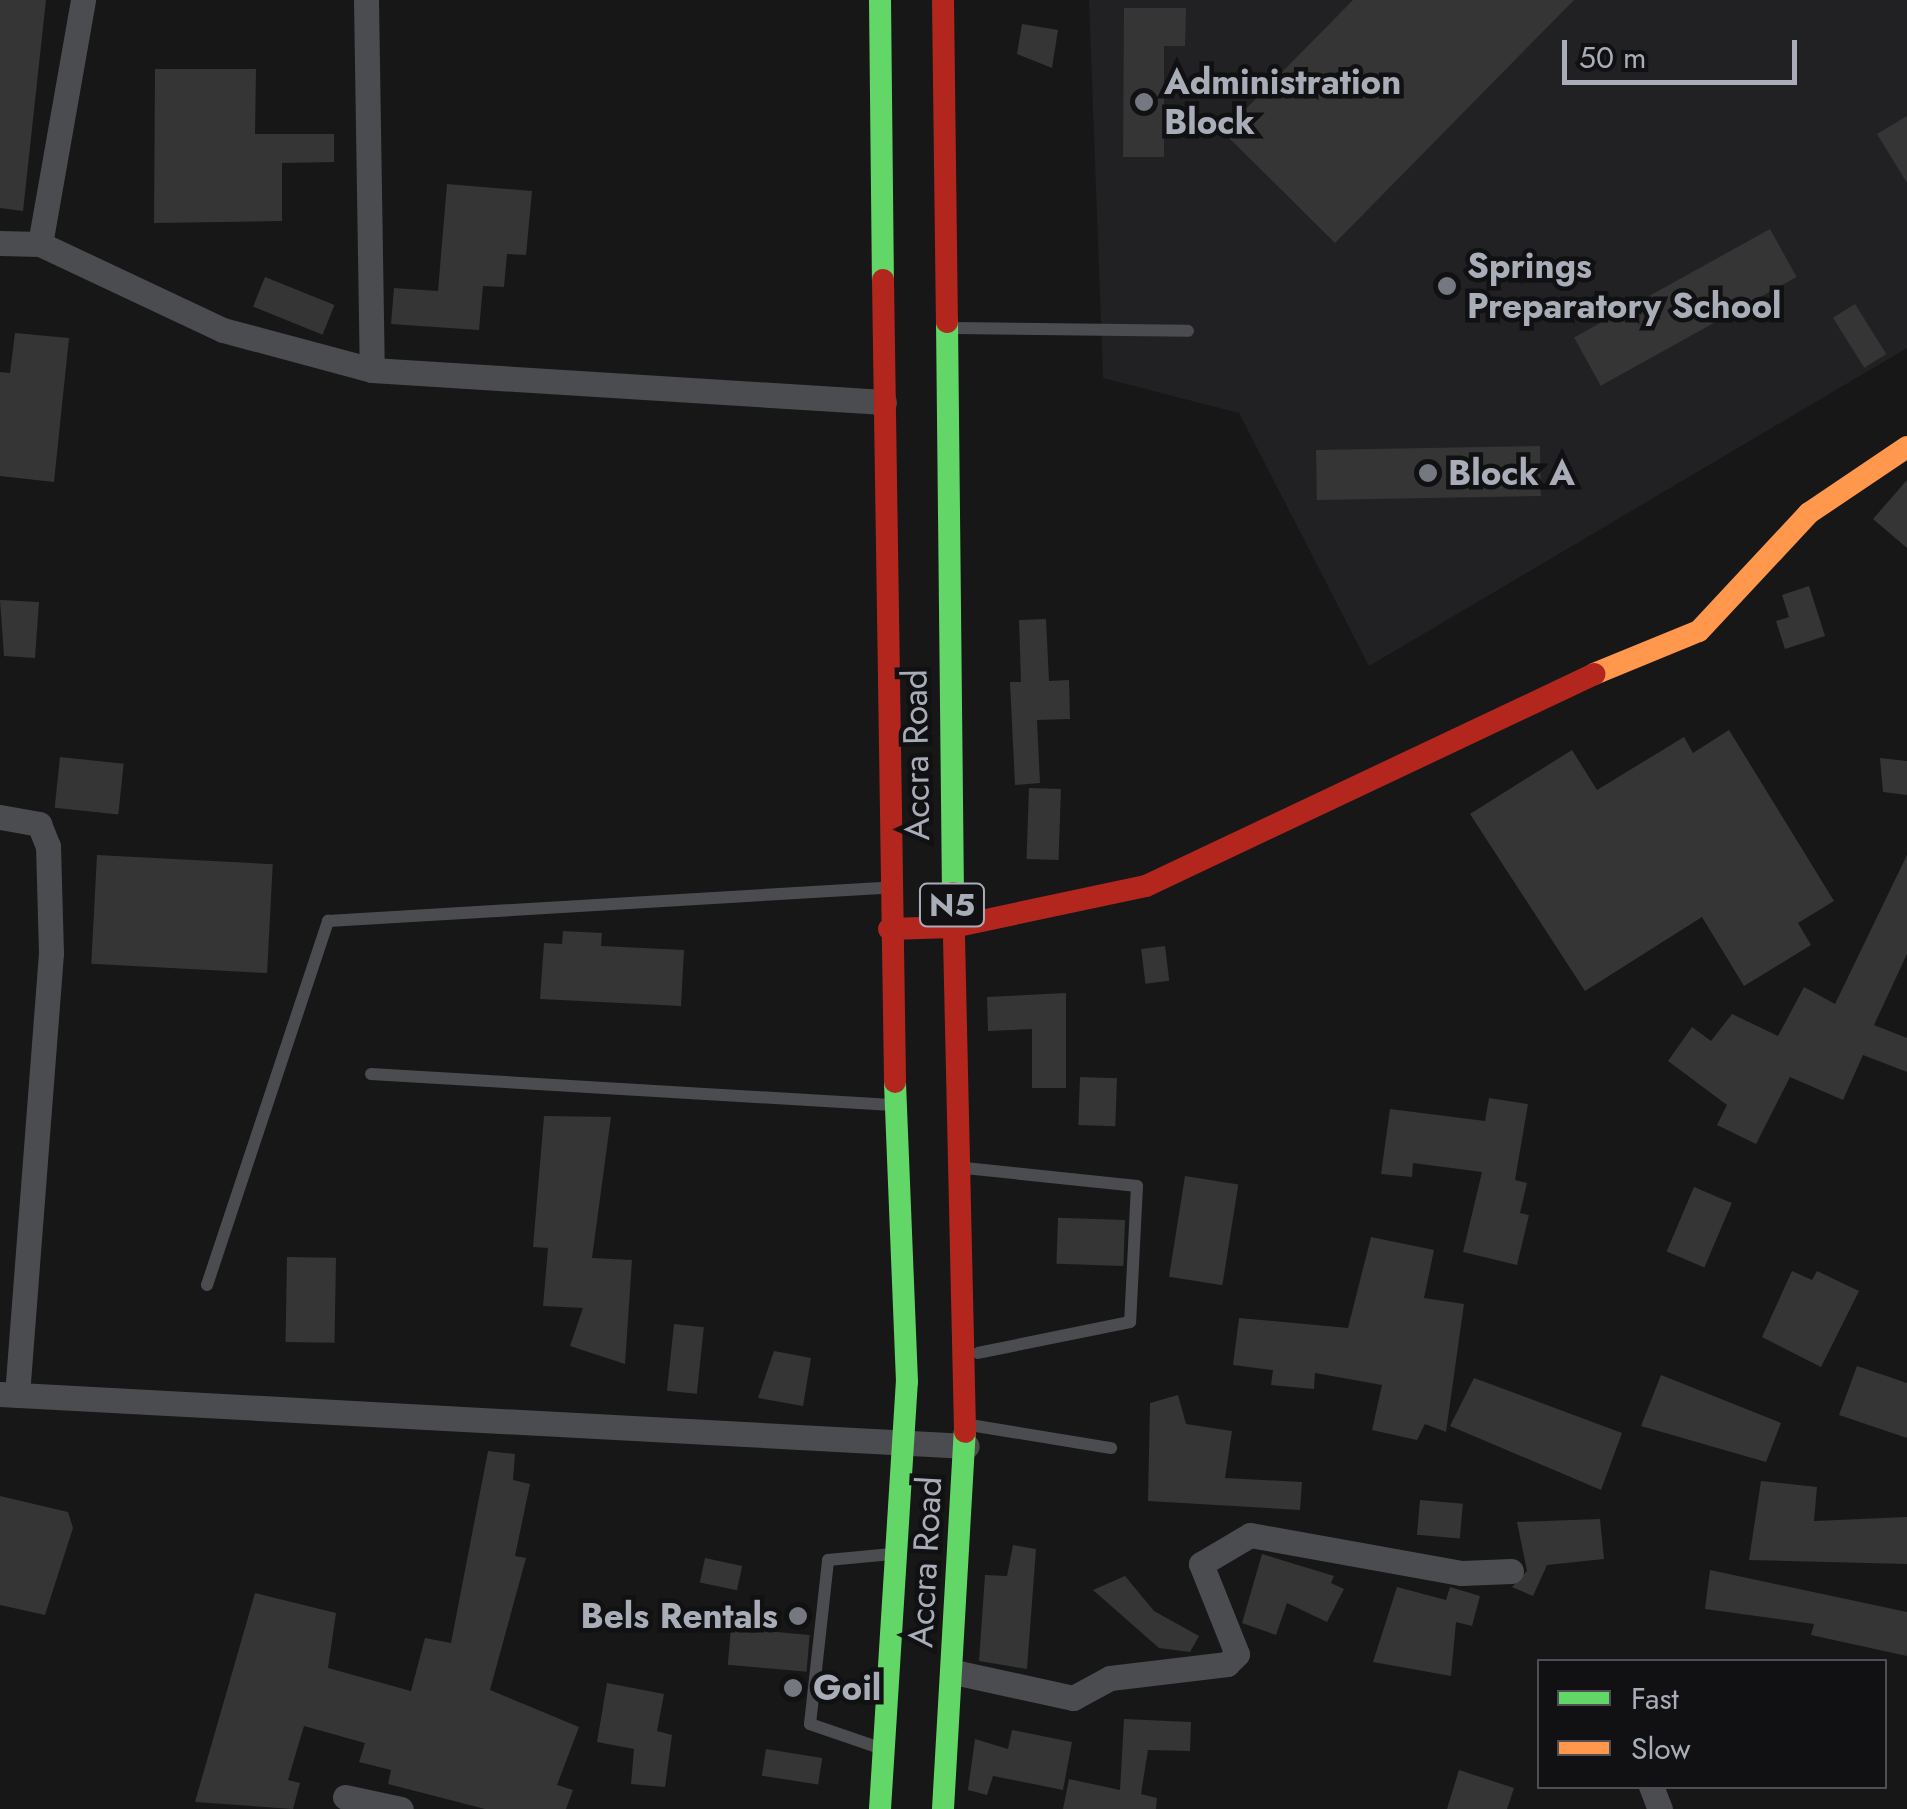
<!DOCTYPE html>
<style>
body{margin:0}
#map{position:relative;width:1907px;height:1809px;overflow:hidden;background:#171717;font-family:Jost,sans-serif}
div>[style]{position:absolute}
.built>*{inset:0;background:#212123}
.building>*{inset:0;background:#353536;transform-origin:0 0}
.lane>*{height:12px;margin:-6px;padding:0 6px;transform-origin:6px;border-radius:6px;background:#4b4c50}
.street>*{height:25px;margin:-12.5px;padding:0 12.5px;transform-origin:12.5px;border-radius:12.5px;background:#4b4c50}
.fast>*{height:22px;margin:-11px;padding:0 11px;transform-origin:11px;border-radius:11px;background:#63d668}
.slow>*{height:22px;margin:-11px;padding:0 11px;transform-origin:11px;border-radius:11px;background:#ff974d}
.jam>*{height:22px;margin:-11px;padding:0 11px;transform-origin:11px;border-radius:11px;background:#b3261e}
.dots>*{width:28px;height:28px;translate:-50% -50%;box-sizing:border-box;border:5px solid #111113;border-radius:50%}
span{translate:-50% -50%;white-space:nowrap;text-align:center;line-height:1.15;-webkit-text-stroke:9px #111113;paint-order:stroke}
.shield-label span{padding:2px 8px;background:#111113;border:2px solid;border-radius:8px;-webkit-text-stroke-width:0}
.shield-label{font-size:32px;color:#a8adb8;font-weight:700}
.poi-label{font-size:35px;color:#a8adb8;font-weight:700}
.left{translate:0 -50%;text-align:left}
.right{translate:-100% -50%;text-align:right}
.street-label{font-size:35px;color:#a8adb8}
.legend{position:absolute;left:1537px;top:1659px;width:350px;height:130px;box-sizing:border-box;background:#111113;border:2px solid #4d4f55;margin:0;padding:12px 18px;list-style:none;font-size:30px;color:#a8adb8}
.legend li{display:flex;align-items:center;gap:20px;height:50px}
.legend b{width:50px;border:2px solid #4d4f55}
.scale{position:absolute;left:1562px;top:40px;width:235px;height:45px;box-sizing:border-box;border:5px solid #a8adb8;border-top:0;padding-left:12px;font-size:30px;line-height:35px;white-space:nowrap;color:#a8adb8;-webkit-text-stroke:8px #111113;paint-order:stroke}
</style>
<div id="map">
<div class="built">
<i style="clip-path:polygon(1089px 0,1907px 0,1907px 348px,1369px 666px,1239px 413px,1103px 378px)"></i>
</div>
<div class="building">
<i style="clip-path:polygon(0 0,46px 0,23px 211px,0 208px)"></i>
<i style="clip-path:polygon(1353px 0,1574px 0,1335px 243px,1223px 132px)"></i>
<i style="clip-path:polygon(1124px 8px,1186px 8px,1185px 46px,1164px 46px,1164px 157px,1123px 157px)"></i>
<i style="clip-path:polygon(1022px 24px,1058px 30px,1052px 68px,1017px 54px)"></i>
<i style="clip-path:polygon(155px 69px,256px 69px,255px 134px,334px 134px,334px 162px,282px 163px,282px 221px,154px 223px)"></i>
<i style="clip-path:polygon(1907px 116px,1907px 183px,1877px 134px)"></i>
<i style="clip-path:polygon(447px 184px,532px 191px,526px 255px,507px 254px,504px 287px,483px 286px,479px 330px,391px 324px,394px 288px,438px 291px)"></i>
<i style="left:1770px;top:229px;width:55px;height:224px;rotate:61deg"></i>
<i style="left:265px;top:277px;width:75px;height:32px;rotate:22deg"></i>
<i style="left:1855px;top:304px;width:59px;height:26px;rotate:58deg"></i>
<i style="clip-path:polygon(15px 333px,69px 338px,54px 482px,0 476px,0 372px,10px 373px)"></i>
<i style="left:1540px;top:446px;width:50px;height:224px;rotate:89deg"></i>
<i style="clip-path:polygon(1907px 480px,1907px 548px,1873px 519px)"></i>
<i style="clip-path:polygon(1809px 586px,1825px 636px,1785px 649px,1776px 621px,1789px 617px,1782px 595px)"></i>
<i style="clip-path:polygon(0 600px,39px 602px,35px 658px,4px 656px)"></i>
<i style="clip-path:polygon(1046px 619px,1049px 681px,1069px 680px,1070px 719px,1037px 720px,1040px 783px,1015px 785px,1010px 682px,1021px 682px,1019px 620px)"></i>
<i style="clip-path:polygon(1729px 730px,1834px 901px,1798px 923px,1811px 945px,1744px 986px,1702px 917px,1585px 991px,1470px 814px,1572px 750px,1597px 790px,1684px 737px,1693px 753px)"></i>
<i style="left:60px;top:757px;width:64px;height:51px;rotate:6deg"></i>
<i style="clip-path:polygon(1880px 758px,1907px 761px,1907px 795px,1883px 792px)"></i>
<i style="left:1029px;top:788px;width:32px;height:71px;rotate:2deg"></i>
<i style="left:97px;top:855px;width:176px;height:109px;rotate:3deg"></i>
<i style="clip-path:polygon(1907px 855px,1907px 954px,1874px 1025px,1907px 1038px,1907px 1072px,1863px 1055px,1843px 1100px,1790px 1077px,1756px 1144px,1717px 1125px,1727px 1105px,1668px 1061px,1692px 1027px,1711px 1041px,1732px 1014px,1778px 1036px,1804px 987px,1835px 1004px)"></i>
<i style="clip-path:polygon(563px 931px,602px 933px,601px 946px,684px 950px,681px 1006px,540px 999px,544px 943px,562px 944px)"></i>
<i style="left:1165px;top:946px;width:35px;height:24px;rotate:83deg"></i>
<i style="clip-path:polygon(1066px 993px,1066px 1088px,1032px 1088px,1032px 1029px,988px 1031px,987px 997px)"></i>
<i style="left:1080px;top:1077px;width:37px;height:48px;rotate:2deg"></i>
<i style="clip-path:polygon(1489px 1098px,1528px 1104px,1515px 1180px,1527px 1183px,1520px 1213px,1529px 1215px,1517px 1265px,1463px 1252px,1482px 1172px,1413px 1163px,1412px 1177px,1381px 1174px,1390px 1109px,1485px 1121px)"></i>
<i style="clip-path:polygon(544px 1116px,611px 1117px,592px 1258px,632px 1260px,625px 1364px,570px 1346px,583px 1308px,543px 1306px,548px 1248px,533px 1247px)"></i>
<i style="left:1185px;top:1176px;width:54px;height:102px;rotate:9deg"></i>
<i style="left:1694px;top:1187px;width:41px;height:70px;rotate:23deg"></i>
<i style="left:1125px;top:1220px;width:46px;height:67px;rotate:92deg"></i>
<i style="clip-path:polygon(1371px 1237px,1434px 1250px,1424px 1298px,1464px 1304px,1446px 1432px,1425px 1424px,1417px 1440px,1372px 1430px,1382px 1385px,1315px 1373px,1314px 1389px,1271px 1385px,1273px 1370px,1233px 1365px,1239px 1318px,1348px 1328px)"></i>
<i style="left:287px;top:1257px;width:49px;height:85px;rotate:1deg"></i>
<i style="clip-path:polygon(1792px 1271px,1812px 1280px,1817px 1271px,1859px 1291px,1821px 1367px,1762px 1337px)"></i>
<i style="left:674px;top:1324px;width:30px;height:67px;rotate:6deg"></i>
<i style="clip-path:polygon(774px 1351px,811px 1358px,803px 1406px,758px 1398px)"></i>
<i style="clip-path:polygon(1857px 1366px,1907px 1383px,1907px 1438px,1839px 1415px)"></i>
<i style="clip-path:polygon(1661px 1375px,1781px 1423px,1766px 1462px,1641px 1426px)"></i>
<i style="clip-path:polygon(1474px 1378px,1622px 1433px,1601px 1490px,1450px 1426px)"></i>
<i style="clip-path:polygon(1178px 1395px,1186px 1424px,1232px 1431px,1225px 1478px,1302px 1482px,1300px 1510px,1148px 1501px,1150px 1403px)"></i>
<i style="clip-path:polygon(488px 1451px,515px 1454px,513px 1480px,530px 1484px,515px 1556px,526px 1558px,490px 1690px,579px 1727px,557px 1785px,573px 1790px,566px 1809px,485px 1809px,388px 1784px,391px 1770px,359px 1762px,365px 1743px,304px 1726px,288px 1780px,300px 1783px,293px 1809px,195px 1802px,255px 1593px,336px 1613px,328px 1668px,411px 1691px,425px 1638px,451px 1643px)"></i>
<i style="clip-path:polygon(1761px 1481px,1817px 1487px,1814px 1521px,1907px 1517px,1907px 1564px,1749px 1560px)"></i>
<i style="clip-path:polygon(0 1496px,68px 1512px,73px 1528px,45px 1615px,0 1605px)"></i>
<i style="left:1420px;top:1500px;width:43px;height:35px;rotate:5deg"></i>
<i style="clip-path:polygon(1600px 1519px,1604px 1559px,1547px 1565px,1533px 1596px,1512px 1587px,1527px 1571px,1517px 1522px)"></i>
<i style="clip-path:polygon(1013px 1545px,1036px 1549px,1027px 1669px,979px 1661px,985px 1575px,1007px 1576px)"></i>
<i style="clip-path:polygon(1262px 1554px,1334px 1576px,1331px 1583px,1344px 1589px,1327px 1622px,1287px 1603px,1276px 1635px,1242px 1623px)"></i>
<i style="left:705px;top:1558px;width:38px;height:25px;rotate:12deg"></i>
<i style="clip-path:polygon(1710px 1570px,1907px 1612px,1907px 1656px,1811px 1635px,1814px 1624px,1705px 1609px)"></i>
<i style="clip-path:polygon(1125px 1576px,1154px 1611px,1199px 1636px,1190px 1652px,1159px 1648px,1093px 1590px)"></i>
<i style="clip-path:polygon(1397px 1587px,1446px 1600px,1450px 1587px,1480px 1596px,1472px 1626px,1456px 1622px,1451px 1676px,1373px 1662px)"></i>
<i style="left:731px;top:1628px;width:79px;height:37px;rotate:5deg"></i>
<i style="clip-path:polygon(607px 1683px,664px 1694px,657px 1731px,672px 1735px,665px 1787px,631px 1784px,634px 1749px,597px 1742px)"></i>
<i style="clip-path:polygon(1124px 1719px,1191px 1722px,1190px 1751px,1148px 1750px,1141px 1794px,1157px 1798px,1156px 1809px,1063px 1809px,1069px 1779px,1120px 1790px)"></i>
<i style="clip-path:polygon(1012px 1730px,1072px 1742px,1063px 1790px,993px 1776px,987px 1795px,968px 1790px,975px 1739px,1008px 1749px)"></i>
<i style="left:766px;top:1749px;width:57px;height:27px;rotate:9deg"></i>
<i style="clip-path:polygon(1459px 1770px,1514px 1788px,1507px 1809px,1447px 1809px)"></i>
</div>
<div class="lane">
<i style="left:954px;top:328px;width:234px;rotate:0.7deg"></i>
<i style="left:371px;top:1074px;width:522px;rotate:3.41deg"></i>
<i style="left:965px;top:1168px;width:173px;rotate:6deg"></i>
<i style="left:1137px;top:1186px;width:136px;rotate:92.9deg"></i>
<i style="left:1130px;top:1322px;width:155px;rotate:168.5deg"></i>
<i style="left:207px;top:1285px;width:384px;rotate:-71.6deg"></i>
<i style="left:328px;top:921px;width:554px;rotate:-3.42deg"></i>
<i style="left:970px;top:1425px;width:143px;rotate:9.3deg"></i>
<i style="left:877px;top:1747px;width:71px;rotate:-161.1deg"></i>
<i style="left:810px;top:1724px;width:165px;rotate:-83.7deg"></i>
<i style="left:828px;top:1560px;width:64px;rotate:-5.4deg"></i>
</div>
<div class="street">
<i style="left:366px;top:0;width:370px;rotate:89.1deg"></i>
<i style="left:0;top:243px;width:40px;rotate:1.4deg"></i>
<i style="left:40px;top:244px;width:202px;rotate:25.2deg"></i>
<i style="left:223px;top:330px;width:154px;rotate:15deg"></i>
<i style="left:372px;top:370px;width:513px;rotate:3.58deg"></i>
<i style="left:40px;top:244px;width:248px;rotate:-80deg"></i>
<i style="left:0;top:817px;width:40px;rotate:10deg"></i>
<i style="left:39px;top:824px;width:24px;rotate:68deg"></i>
<i style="left:48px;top:846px;width:107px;rotate:88.4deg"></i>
<i style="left:51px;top:953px;width:443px;rotate:94.4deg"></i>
<i style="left:0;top:1394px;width:968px;rotate:3.08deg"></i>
<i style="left:954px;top:1672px;width:122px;rotate:12.3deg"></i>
<i style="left:1073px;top:1698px;width:42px;rotate:-28.4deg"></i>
<i style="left:1110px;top:1678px;width:118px;rotate:-6.8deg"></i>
<i style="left:1227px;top:1664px;width:14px;rotate:-45deg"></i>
<i style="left:1237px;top:1654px;width:97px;rotate:-111.8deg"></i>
<i style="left:1201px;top:1564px;width:57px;rotate:-30.6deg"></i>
<i style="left:1250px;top:1535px;width:215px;rotate:10.2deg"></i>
<i style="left:1462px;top:1573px;width:49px;rotate:-2.3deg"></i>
<i style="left:1651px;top:1786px;width:25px;rotate:69deg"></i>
<i style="left:345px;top:1797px;width:57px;rotate:12.1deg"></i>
</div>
<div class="fast">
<i style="left:880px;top:0;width:280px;rotate:89.4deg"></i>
<i style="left:947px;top:322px;width:571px;rotate:89.4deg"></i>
<i style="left:880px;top:1809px;width:428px;rotate:-86.4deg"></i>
<i style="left:907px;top:1382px;width:300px;rotate:-92.3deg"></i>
<i style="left:943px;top:1809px;width:378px;rotate:-86.7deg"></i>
</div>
<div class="slow">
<i style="left:1594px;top:674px;width:113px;rotate:-22.3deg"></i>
<i style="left:1699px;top:631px;width:161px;rotate:-47deg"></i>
<i style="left:1809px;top:513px;width:118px;rotate:-34deg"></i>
</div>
<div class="jam">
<i style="left:943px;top:0;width:322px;rotate:89.3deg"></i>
<i style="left:883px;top:280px;width:802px;rotate:89.14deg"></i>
<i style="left:953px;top:893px;width:539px;rotate:88.72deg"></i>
<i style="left:889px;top:929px;width:64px;rotate:-1.8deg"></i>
<i style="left:953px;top:927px;width:197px;rotate:-12deg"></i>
<i style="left:1146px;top:886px;width:496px;rotate:-25.3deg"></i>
</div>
<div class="dots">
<i style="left:1144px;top:102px;background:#757880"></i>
<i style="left:1447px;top:286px;background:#757880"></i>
<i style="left:1428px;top:473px;background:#757880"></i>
<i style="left:798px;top:1616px;background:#757880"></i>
<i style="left:793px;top:1688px;background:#757880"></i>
</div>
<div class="shield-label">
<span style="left:952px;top:905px">N5</span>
</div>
<div class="poi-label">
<span class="left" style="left:1164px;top:102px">Administration<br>Block</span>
<span class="left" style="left:1467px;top:286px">Springs<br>Preparatory School</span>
<span class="left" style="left:1448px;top:473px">Block A</span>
<span class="right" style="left:778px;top:1616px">Bels Rentals</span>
<span class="left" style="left:813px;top:1688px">Goil</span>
</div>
<div class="street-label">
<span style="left:916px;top:755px;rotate:-91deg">Accra Road</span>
<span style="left:925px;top:1562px;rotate:-87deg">Accra Road</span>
</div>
<ul class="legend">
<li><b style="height:12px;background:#63d668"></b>Fast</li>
<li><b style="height:12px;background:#ff974d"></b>Slow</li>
</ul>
<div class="scale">50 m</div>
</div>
